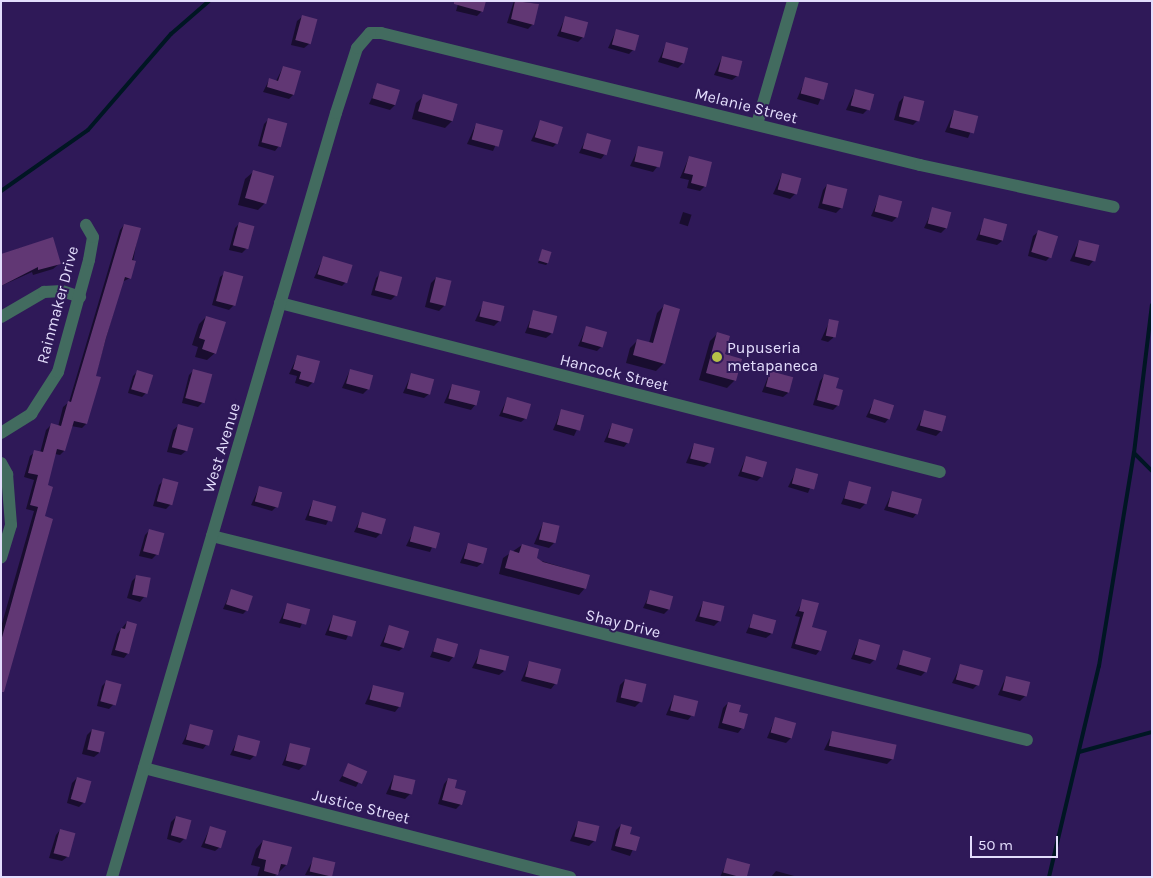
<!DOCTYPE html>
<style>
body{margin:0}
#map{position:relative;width:1153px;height:878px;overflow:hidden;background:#2f1958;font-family:Karla,sans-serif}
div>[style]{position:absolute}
.shadow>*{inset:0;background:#0007;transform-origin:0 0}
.stream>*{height:4px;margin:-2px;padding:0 2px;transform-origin:2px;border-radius:2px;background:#001623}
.building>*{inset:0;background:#613774;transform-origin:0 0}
.street>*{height:12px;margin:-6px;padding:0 6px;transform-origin:6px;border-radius:6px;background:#426b5f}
.dots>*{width:14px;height:14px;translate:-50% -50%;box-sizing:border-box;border:2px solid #2f1958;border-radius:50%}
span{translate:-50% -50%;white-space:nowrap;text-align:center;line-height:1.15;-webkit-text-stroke:4px #2f1958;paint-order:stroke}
.street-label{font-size:16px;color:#e3ddfc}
.poi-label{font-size:16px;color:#e3ddfc}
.left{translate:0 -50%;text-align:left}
.frame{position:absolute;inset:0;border:2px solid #e3ddfc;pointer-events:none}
.scale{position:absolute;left:970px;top:836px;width:88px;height:22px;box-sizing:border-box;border:2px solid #e3ddfc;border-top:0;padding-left:6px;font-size:15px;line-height:18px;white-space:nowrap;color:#e3ddfc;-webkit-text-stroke:4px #2f1958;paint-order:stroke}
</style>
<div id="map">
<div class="shadow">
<i style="clip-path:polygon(459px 1px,482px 11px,477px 16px,456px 11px)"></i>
<i style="clip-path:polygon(514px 1px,538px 4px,533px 24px,528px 29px,507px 23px)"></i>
<i style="clip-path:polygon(302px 17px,309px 44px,304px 48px,291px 45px,297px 21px)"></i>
<i style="clip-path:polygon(565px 18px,583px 37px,578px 42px,557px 36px)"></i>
<i style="clip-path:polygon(616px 31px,634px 49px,629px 54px,608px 48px)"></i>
<i style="clip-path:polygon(666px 44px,683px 63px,678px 68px,658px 62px)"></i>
<i style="clip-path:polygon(722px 57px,737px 76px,732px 80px,714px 75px)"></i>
<i style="clip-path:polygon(283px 67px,293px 95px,289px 99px,263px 92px,269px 80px,276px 81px)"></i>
<i style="clip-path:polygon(806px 78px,827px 84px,818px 105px,797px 99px)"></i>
<i style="clip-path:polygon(378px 85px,395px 105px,390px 110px,369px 104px)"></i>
<i style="clip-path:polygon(855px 90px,868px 109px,863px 114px,846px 110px)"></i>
<i style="clip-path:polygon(424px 96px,453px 120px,445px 128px,412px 119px,416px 103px)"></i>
<i style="clip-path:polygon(904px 97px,922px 102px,917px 121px,913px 125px,894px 120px,899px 102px)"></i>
<i style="clip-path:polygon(954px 111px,977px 117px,968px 138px,945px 132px)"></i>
<i style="clip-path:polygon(269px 119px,279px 146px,275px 151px,258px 146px,264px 124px)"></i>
<i style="clip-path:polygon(540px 122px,558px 142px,553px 147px,531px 141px)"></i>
<i style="clip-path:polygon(476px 124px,502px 131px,493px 151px,467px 144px)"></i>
<i style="clip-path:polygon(588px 135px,605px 154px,601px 159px,579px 153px)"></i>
<i style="clip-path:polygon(639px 147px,657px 167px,653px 172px,630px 166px)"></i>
<i style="clip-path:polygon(689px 157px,711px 163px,704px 187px,700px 191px,687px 188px,689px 180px,680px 178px)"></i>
<i style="clip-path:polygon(253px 172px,265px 203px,258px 210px,238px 205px,245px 179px)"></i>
<i style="clip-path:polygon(782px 174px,795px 194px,790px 199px,773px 194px)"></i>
<i style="clip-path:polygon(827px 185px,846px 190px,841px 208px,836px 213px,818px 208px,823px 190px)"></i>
<i style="clip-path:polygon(880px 196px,897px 217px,892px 222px,871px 216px)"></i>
<i style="clip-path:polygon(933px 209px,946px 228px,941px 233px,924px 228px)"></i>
<i style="left:683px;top:212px;width:9px;height:12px;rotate:18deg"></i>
<i style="clip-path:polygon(985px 219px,1006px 225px,1002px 241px,997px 245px,976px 240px)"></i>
<i style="clip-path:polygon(240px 223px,247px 248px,242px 253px,229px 250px,235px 228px)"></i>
<i style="clip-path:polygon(124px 225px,139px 229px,130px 278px,122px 282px,95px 377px,86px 424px,82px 428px,71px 426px,64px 451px,60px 455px,55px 454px,46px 486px,43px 517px,52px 519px,1px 696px,1px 627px,34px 511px,26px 509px,34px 480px,24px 477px,30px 456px,35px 452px,40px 453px,46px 430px,51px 425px,58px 427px,63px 407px,69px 402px,120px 230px)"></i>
<i style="clip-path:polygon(1038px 232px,1051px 256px,1046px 261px,1028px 256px,1033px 236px)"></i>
<i style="clip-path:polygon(52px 239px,59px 264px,53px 269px,33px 275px,32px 272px,1px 286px,1px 259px,17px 249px)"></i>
<i style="clip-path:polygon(1079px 241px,1093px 261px,1089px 266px,1070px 261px)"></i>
<i style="clip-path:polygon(542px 251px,548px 263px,546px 265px,538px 263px)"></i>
<i style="clip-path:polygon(323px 258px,347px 281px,342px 286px,314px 278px)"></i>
<i style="clip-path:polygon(225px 273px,234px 305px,229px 310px,212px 305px,220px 277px)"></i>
<i style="clip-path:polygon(381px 273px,396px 295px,391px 300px,371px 295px,376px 278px)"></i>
<i style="clip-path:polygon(436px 278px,444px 306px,439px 311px,425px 307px,431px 283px)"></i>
<i style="clip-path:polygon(484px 302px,499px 321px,494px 326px,475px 321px)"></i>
<i style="clip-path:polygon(664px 306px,664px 363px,656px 371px,626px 363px,630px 348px,638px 340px,649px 343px,657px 313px)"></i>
<i style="clip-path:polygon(534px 311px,551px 334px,546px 338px,525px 333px)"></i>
<i style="clip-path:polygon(206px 317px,215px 353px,207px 360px,195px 357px,198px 347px,192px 345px,199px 324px)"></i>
<i style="clip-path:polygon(830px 320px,833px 338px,828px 342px,821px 340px)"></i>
<i style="clip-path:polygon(586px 328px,602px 346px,597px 351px,578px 346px)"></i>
<i style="clip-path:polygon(717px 334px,735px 380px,727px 388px,699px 380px,710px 341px)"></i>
<i style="clip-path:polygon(297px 357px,313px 382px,308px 387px,295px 383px,297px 376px,289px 374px)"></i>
<i style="clip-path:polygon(194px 370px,203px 402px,198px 407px,182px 403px,189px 375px)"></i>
<i style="clip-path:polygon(350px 370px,368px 389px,363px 394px,342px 388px)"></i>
<i style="clip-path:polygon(138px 371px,147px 392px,142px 397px,128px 393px,133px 376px)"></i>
<i style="clip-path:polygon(770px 372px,788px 393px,783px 397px,762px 392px)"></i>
<i style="clip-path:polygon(411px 375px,429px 394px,424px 398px,403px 393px)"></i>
<i style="clip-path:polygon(824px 376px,835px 389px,838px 405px,833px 410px,813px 405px,820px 381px)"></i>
<i style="clip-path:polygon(452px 385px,475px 405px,471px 410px,444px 403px)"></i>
<i style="clip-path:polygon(507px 399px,526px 418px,521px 422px,499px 416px)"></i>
<i style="clip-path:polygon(874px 401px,889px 418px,885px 423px,866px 417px)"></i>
<i style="clip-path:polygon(561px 411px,583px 416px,574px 436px,553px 430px)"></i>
<i style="clip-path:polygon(925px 411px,941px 431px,936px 436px,916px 430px)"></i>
<i style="clip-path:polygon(612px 424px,628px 442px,624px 447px,604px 442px)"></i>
<i style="clip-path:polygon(178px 426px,186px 451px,181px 455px,167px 452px,173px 430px)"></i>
<i style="clip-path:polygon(694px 444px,709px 463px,704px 467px,686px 463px)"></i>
<i style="clip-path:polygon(746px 457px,762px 476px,757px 481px,738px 476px)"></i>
<i style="clip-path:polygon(797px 469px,816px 474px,808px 493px,788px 487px)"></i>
<i style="clip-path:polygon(164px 480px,171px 504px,166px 509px,153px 506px,159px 485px)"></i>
<i style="clip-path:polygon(850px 483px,865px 504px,860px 509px,841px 504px)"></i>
<i style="clip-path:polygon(259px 488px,277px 506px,272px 511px,251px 505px)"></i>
<i style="clip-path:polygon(892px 493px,917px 513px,913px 518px,884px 510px)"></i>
<i style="clip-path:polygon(313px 501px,335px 507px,326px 525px,305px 520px)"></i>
<i style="clip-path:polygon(363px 514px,381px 533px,376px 538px,354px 532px)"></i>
<i style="clip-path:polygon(543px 523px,554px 543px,549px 548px,534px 544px)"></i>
<i style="clip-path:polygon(415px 528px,438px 534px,430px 552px,406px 546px)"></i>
<i style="clip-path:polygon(150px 530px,157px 554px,152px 559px,139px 556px,145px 535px)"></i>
<i style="clip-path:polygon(468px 544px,482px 563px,477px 567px,460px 563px)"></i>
<i style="clip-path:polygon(522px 545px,535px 559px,588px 575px,585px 588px,579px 595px,499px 574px,503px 558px)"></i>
<i style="clip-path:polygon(137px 576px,149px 579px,144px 597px,140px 602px,127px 598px,132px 581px)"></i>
<i style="clip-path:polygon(231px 591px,248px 609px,243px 614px,223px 609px)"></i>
<i style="clip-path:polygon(651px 591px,669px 609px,664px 614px,643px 608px)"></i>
<i style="clip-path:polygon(803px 600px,820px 650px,816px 655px,791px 648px,800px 617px,795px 616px)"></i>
<i style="clip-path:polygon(703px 602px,719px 621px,714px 626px,695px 621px)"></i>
<i style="clip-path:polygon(287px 605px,308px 610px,300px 628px,279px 623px)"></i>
<i style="clip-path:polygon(754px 615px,771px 634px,766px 638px,746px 633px)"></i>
<i style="clip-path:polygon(333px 616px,354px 622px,346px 640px,325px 635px)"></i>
<i style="clip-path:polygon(127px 622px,128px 653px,124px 658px,111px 655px,117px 634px)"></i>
<i style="clip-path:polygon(389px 627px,404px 647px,399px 651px,380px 646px)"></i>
<i style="clip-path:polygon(438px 639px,453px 657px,449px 662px,430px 657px)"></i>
<i style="clip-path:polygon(859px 640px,875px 659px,870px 664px,851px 659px)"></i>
<i style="clip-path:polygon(481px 650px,504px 671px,499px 675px,472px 668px)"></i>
<i style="clip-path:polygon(904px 652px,926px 671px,921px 676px,896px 669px)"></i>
<i style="clip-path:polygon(529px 662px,555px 684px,551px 689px,521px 681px)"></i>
<i style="clip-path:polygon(961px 665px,978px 684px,973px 689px,952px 683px)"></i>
<i style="clip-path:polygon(1006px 677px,1025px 696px,1020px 701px,998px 695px)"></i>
<i style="clip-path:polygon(625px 680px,640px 702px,635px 707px,616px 702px,620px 685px)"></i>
<i style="clip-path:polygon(107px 681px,114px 704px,109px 709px,97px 706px,102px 686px)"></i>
<i style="clip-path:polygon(373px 686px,399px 707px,395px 712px,365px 704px)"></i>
<i style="clip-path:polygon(674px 696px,692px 715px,688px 720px,666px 715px)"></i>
<i style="clip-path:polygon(728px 703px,737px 713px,742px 728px,738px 733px,718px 728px,723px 708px)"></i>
<i style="clip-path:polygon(775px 719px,791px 738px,786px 743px,767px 738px)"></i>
<i style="clip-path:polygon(191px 726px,207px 744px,203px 749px,182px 744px)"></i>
<i style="clip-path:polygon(92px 730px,99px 753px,94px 757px,82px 754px,87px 735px)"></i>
<i style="clip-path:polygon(833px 732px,892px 759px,887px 764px,824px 750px)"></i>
<i style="clip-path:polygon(239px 737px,255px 755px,250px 760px,230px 755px)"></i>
<i style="clip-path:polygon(291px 744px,304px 765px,299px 770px,282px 765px)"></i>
<i style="clip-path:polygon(349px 765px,365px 771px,356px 787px,339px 781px)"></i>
<i style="clip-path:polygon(394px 776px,410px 794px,405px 799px,386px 794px)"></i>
<i style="clip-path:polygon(77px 778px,84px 802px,79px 807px,67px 803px,72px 783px)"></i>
<i style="clip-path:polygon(448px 779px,461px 804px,456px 809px,438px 804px,444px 784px)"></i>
<i style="clip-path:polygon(176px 817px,185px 838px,180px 843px,167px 839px,171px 822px)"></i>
<i style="clip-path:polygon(578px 822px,594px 841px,589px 846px,570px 841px)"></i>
<i style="clip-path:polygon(621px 825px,628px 835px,638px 838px,630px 856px,611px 850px,616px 830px)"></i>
<i style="clip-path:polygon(210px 828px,220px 847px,215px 851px,201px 847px)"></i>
<i style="clip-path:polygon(60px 830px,67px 857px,62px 861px,49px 858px,56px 835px)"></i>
<i style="clip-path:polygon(263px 841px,286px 865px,274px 877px,257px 877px,260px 867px,251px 865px,256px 849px)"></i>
<i style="clip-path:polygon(314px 858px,330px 876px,329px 877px,305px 875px)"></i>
<i style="clip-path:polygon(728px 860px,748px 865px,745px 877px,720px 877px)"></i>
<i style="clip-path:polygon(776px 871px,798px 877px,771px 877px)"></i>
</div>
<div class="stream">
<i style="left:1px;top:191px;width:106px;rotate:-35deg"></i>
<i style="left:88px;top:130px;width:127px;rotate:-49.2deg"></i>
<i style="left:171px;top:34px;width:50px;rotate:-41deg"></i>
<i style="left:1134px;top:453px;width:25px;rotate:45deg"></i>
<i style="left:1079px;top:752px;width:76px;rotate:-15.3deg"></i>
<i style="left:1049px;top:877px;width:217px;rotate:-76.7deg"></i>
<i style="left:1099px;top:666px;width:216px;rotate:-80.7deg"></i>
<i style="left:1134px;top:453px;width:149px;rotate:-83.1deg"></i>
</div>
<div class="building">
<i style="clip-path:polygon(454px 1px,486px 1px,483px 12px,454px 4px)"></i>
<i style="clip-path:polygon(515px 1px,539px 4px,534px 25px,511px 19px)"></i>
<i style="left:302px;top:15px;width:16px;height:26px;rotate:15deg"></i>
<i style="left:565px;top:16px;width:24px;height:16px;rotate:15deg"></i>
<i style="left:616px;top:29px;width:24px;height:16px;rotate:15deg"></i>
<i style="left:666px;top:42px;width:23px;height:16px;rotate:15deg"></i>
<i style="left:722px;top:56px;width:21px;height:16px;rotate:14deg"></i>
<i style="clip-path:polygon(283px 66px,301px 71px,294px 95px,267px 87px,269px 78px,278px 81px)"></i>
<i style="left:805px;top:77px;width:24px;height:17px;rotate:15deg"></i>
<i style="left:377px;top:83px;width:24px;height:16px;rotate:17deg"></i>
<i style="left:855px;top:89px;width:20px;height:17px;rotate:15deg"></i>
<i style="left:423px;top:94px;width:36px;height:18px;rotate:16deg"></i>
<i style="left:904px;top:96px;width:21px;height:21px;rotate:14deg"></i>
<i style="left:954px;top:110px;width:25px;height:18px;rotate:14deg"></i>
<i style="left:268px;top:118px;width:20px;height:25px;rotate:15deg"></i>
<i style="left:540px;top:120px;width:24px;height:18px;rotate:17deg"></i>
<i style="left:476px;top:123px;width:28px;height:17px;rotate:15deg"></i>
<i style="left:587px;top:133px;width:25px;height:16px;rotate:16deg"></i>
<i style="left:638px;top:146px;width:26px;height:16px;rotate:13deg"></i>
<i style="clip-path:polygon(689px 156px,712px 162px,706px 187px,691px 183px,693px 175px,684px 173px)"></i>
<i style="left:253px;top:170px;width:22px;height:29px;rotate:16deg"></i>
<i style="left:782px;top:173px;width:20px;height:17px;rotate:15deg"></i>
<i style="left:827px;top:184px;width:21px;height:20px;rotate:14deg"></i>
<i style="left:879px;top:195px;width:24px;height:17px;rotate:15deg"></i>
<i style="left:932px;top:207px;width:20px;height:17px;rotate:15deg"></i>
<i style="left:984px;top:218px;width:24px;height:17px;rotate:15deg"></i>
<i style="left:239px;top:222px;width:16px;height:24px;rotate:15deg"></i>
<i style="clip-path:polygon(124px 224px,141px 228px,132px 260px,136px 261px,131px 279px,125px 277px,106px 338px,96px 376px,101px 377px,87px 424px,74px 421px,65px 451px,57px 449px,48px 485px,53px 487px,45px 516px,53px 519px,4px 692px,1px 692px,1px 641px,38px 507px,30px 505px,38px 475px,28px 473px,34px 450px,43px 452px,51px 423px,61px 426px,68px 401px,71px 402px)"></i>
<i style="left:1038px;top:230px;width:21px;height:23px;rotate:17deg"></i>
<i style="clip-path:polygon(53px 237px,61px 264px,38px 270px,38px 267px,1px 286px,1px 254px)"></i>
<i style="left:1079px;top:240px;width:21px;height:17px;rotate:14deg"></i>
<i style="left:542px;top:249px;width:10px;height:12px;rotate:17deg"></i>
<i style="left:323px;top:256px;width:31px;height:19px;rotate:17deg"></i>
<i style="left:224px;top:271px;width:20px;height:31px;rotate:15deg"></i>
<i style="left:380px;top:271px;width:23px;height:20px;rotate:15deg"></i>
<i style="left:436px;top:277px;width:16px;height:26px;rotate:14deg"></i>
<i style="left:483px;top:301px;width:22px;height:16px;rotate:13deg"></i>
<i style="clip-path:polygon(664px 304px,680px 309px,665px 364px,633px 355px,637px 339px,653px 343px)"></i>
<i style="left:533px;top:310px;width:25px;height:18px;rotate:14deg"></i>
<i style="clip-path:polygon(206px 316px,226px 322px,216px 354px,202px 349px,205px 340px,199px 338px)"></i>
<i style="left:829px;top:319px;width:10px;height:17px;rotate:11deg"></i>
<i style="left:586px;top:326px;width:22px;height:16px;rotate:16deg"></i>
<i style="clip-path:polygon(717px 332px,730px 336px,725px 354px,742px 359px,736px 381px,706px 373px)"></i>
<i style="clip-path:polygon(297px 355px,320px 361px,314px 383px,299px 379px,301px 372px,293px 369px)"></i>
<i style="left:193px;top:369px;width:20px;height:30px;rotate:15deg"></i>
<i style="left:350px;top:369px;width:24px;height:15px;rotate:15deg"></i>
<i style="left:137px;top:370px;width:17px;height:20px;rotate:17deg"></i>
<i style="left:770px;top:371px;width:24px;height:16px;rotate:15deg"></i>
<i style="left:411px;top:373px;width:24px;height:16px;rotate:15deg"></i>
<i style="clip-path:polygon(824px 374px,839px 378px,836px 388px,843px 390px,839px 406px,817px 400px)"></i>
<i style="left:452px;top:384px;width:29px;height:15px;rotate:14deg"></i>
<i style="left:507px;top:397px;width:25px;height:16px;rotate:16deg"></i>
<i style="left:874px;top:399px;width:21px;height:15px;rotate:17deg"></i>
<i style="left:561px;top:409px;width:24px;height:16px;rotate:15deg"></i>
<i style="left:924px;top:410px;width:23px;height:16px;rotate:15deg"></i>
<i style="left:612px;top:423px;width:22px;height:15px;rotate:16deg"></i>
<i style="left:178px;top:424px;width:16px;height:24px;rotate:15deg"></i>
<i style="left:694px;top:443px;width:21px;height:16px;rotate:14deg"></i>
<i style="left:746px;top:456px;width:22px;height:16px;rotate:16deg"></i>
<i style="left:796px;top:468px;width:23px;height:16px;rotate:15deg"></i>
<i style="left:163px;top:478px;width:16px;height:24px;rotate:15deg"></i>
<i style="left:849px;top:481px;width:23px;height:18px;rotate:15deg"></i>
<i style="left:259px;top:486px;width:24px;height:16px;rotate:15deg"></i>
<i style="left:892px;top:491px;width:31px;height:16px;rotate:15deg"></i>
<i style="left:313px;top:500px;width:24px;height:16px;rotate:15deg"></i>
<i style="left:362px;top:512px;width:25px;height:16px;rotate:16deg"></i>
<i style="left:543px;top:522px;width:17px;height:18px;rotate:13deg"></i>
<i style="left:414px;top:526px;width:27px;height:16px;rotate:15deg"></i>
<i style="left:149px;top:529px;width:16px;height:23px;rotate:15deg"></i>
<i style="left:468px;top:543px;width:20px;height:16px;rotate:15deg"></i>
<i style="clip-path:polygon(522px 544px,539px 549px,537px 558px,543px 562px,590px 575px,586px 589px,505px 568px,510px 550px,519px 553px)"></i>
<i style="left:136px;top:575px;width:15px;height:20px;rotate:11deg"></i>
<i style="left:231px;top:589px;width:23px;height:16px;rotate:18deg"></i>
<i style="left:650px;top:590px;width:24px;height:14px;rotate:15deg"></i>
<i style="clip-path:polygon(802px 599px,819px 603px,812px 627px,827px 631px,821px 651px,795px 644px,804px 612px,799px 611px)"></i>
<i style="left:703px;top:601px;width:22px;height:16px;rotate:13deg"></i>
<i style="left:287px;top:603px;width:24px;height:16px;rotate:15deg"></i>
<i style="left:753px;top:614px;width:24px;height:14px;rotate:15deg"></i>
<i style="left:333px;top:615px;width:24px;height:16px;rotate:15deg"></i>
<i style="clip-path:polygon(127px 621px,137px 624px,129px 654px,115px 650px,121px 628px,125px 629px)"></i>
<i style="left:389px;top:625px;width:21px;height:18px;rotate:17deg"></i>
<i style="left:437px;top:638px;width:22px;height:14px;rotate:16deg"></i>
<i style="left:859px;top:639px;width:22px;height:16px;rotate:16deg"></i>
<i style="left:480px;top:649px;width:30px;height:15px;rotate:14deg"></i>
<i style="left:903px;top:650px;width:29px;height:15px;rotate:16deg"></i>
<i style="left:529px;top:661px;width:33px;height:16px;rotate:14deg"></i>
<i style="left:960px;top:664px;width:24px;height:16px;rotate:15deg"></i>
<i style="left:1006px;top:676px;width:25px;height:15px;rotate:14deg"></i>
<i style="left:625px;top:679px;width:22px;height:19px;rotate:13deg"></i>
<i style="left:106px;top:680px;width:16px;height:22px;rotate:15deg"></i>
<i style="left:373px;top:685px;width:32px;height:15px;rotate:14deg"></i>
<i style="left:674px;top:695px;width:25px;height:16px;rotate:14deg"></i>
<i style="clip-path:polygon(728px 702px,741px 705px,739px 712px,748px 714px,744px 729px,722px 723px)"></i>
<i style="left:775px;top:717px;width:22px;height:16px;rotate:16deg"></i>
<i style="left:190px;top:724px;width:24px;height:16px;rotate:15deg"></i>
<i style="left:92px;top:729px;width:13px;height:21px;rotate:13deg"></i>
<i style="left:832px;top:731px;width:66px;height:15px;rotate:12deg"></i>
<i style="left:238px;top:735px;width:23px;height:16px;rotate:15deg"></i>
<i style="left:290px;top:743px;width:21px;height:18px;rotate:14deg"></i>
<i style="left:348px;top:763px;width:21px;height:14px;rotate:23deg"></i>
<i style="left:394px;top:775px;width:22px;height:15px;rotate:13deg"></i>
<i style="left:77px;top:777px;width:15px;height:23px;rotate:16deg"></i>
<i style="clip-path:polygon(448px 778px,457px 780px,455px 788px,466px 791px,462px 805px,442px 800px)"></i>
<i style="left:176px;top:816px;width:16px;height:20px;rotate:15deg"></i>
<i style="left:578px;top:821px;width:22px;height:16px;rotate:13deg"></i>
<i style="clip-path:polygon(621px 824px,632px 827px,630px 834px,640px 837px,636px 851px,615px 846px)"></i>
<i style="left:210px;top:826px;width:17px;height:18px;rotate:17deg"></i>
<i style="left:60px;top:829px;width:16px;height:25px;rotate:15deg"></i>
<i style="clip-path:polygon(263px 840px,292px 847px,287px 865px,281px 864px,278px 875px,264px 871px,266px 860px,258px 858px)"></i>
<i style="left:313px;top:857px;width:23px;height:15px;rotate:13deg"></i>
<i style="left:727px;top:858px;width:24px;height:15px;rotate:15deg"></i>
</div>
<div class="street">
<i style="left:757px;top:124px;width:128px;rotate:-73.7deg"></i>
<i style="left:280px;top:303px;width:681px;rotate:14.36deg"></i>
<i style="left:1px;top:317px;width:50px;rotate:-30.2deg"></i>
<i style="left:44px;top:292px;width:18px;rotate:-3deg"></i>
<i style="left:62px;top:291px;width:19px;rotate:18deg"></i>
<i style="left:1px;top:433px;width:36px;rotate:-32deg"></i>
<i style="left:31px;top:414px;width:50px;rotate:-57.3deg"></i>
<i style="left:58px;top:372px;width:116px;rotate:-74.5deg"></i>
<i style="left:89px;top:260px;width:23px;rotate:-80deg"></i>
<i style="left:93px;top:237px;width:14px;rotate:-120deg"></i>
<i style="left:1px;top:463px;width:13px;rotate:61deg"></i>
<i style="left:7px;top:474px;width:51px;rotate:85.5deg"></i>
<i style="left:11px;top:525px;width:34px;rotate:107deg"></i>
<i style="left:212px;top:536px;width:840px;rotate:14.05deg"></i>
<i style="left:144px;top:768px;width:440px;rotate:14.4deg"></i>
<i style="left:112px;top:877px;width:796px;rotate:-73.66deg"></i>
<i style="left:336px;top:113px;width:68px;rotate:-72.1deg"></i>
<i style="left:357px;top:48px;width:20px;rotate:-49deg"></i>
<i style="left:370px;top:33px;width:11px"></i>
<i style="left:381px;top:33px;width:555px;rotate:13.76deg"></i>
<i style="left:920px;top:165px;width:198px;rotate:12.2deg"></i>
</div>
<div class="dots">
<i style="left:717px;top:357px;background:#b6c149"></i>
</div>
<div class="street-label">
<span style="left:746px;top:106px;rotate:14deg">Melanie Street</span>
<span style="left:58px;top:305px;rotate:-75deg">Rainmaker Drive</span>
<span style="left:614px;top:373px;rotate:14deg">Hancock Street</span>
<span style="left:222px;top:448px;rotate:-73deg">West Avenue</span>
<span style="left:623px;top:624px;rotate:14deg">Shay Drive</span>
<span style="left:361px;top:807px;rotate:14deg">Justice Street</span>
</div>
<div class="poi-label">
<span class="left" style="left:727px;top:357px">Pupuseria<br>metapaneca</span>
</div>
<div class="frame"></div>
<div class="scale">50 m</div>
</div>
